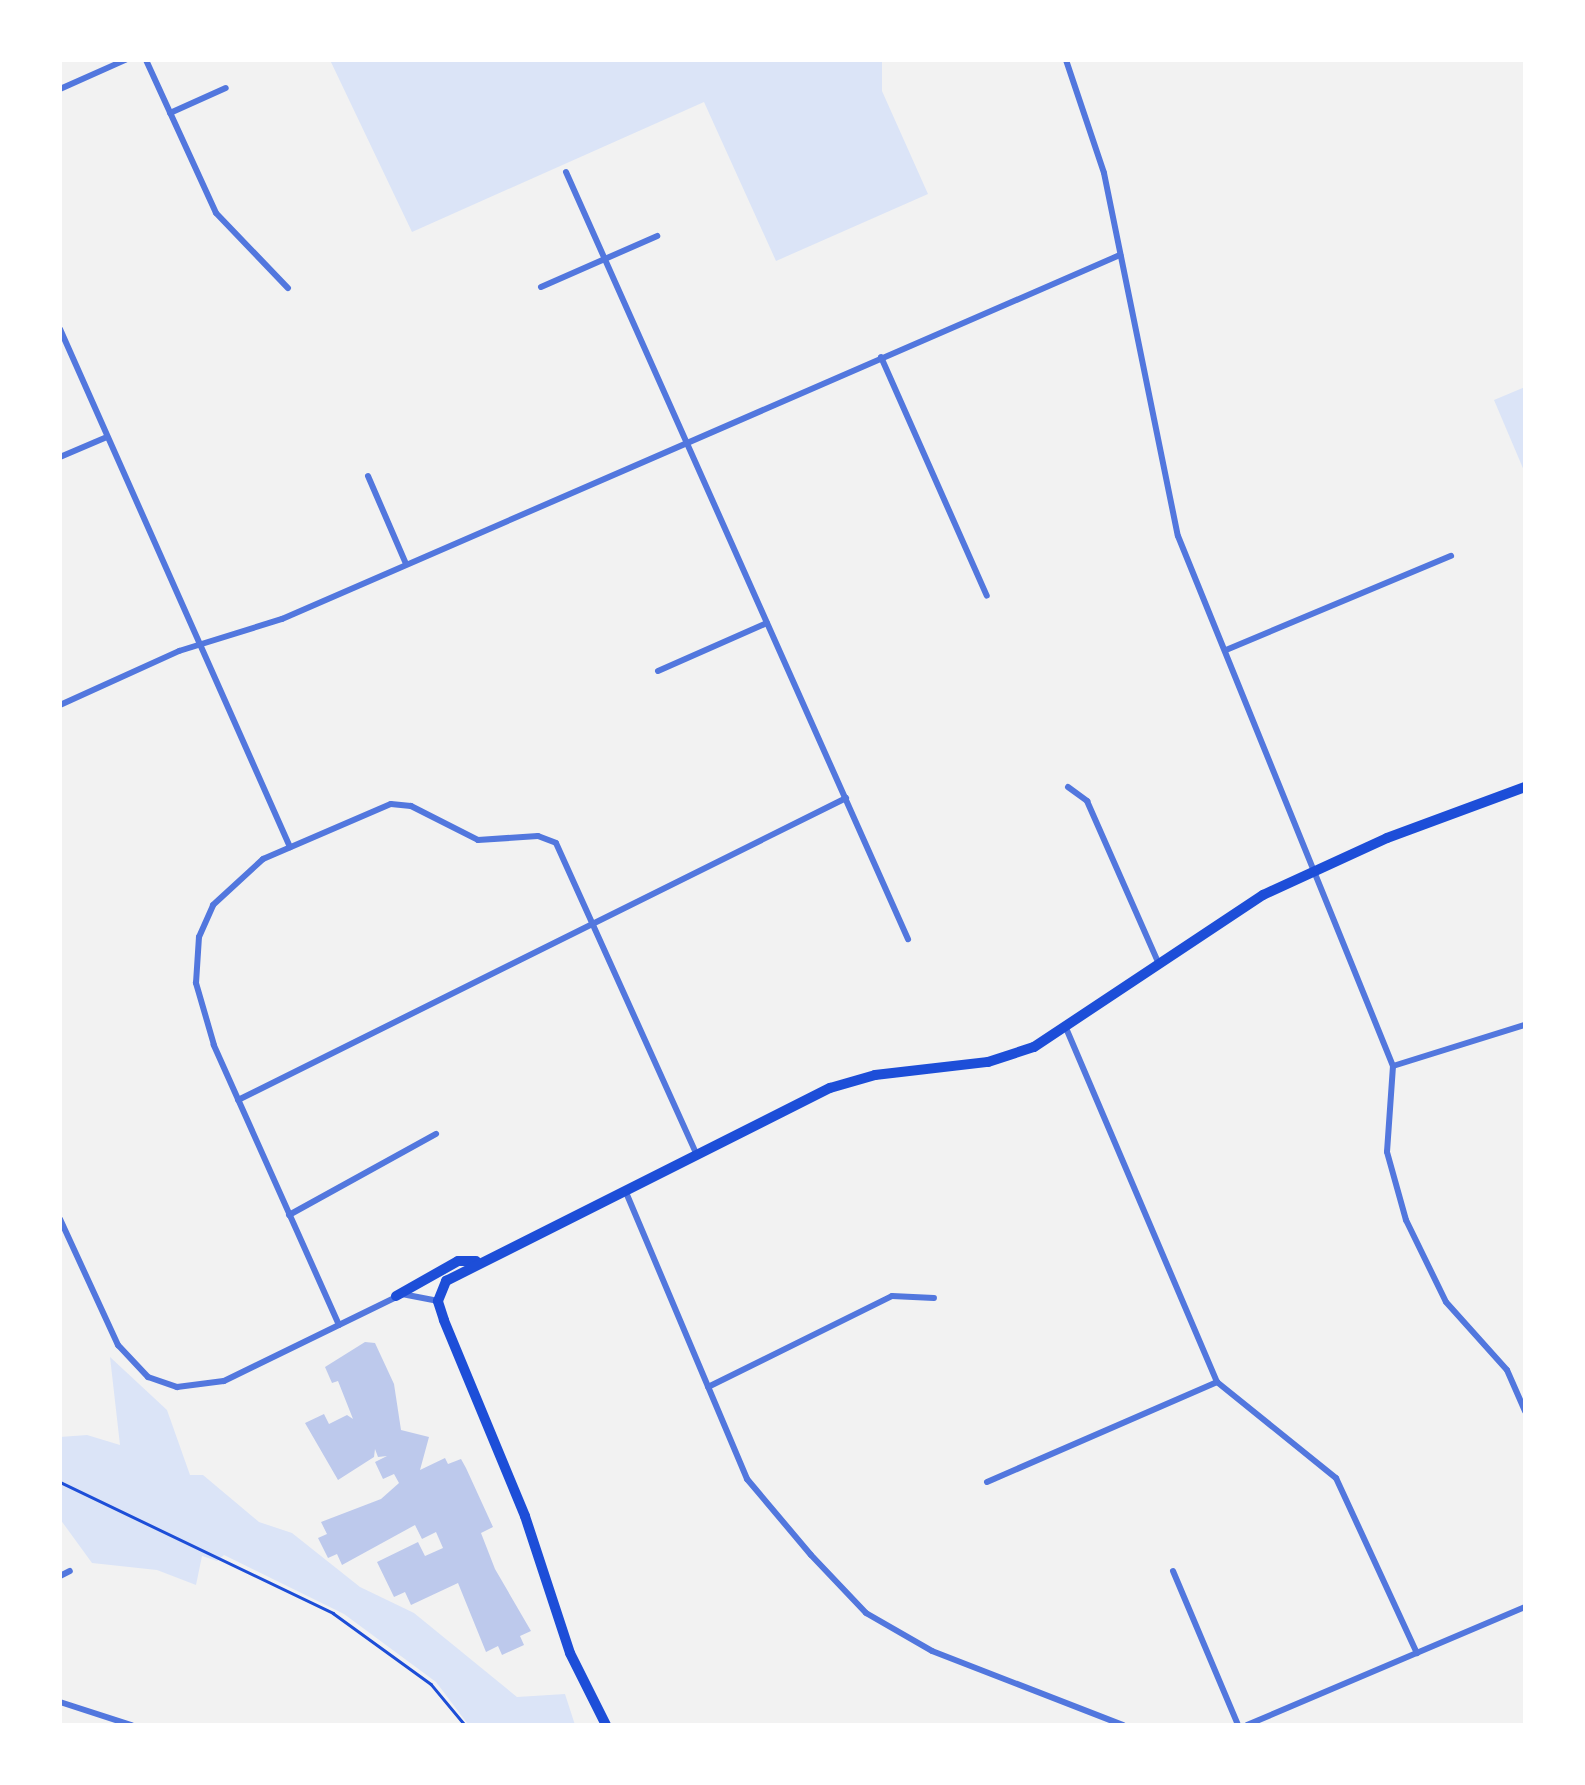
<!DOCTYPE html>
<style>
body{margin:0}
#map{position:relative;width:1585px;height:1785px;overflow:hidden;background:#f2f2f2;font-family:Overpass,sans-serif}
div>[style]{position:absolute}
.green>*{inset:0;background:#dbe4f7}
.building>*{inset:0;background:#bdc9ec}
.path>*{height:2.5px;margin:-1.25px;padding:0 1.25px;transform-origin:1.25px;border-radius:1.25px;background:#1d4ed8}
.minor>*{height:6px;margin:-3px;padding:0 3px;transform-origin:3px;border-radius:3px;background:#5277de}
.secondary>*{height:10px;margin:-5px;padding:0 5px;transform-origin:5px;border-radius:5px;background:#1d4ed8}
span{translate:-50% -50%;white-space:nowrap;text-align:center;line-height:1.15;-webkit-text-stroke:9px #fff;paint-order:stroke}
.frame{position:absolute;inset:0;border:62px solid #fff;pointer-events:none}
</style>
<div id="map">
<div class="green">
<i style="clip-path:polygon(330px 60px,882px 60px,882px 91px,928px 194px,776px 261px,704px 102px,412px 232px)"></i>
<i style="clip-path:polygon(1525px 387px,1525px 473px,1494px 400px)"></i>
<i style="clip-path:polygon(110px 1357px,167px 1410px,190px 1475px,203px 1475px,259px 1522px,292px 1533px,360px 1587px,414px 1613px,517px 1697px,565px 1694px,575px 1725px,467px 1723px,436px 1682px,344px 1614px,224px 1555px,217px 1561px,202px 1556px,196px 1585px,157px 1570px,92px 1563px,60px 1519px,60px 1437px,87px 1435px,120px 1445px)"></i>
</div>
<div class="building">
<i style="clip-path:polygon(365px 1342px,375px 1343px,394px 1384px,401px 1430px,429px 1437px,420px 1470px,445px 1458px,448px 1464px,461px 1459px,466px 1468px,493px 1527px,481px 1533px,495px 1569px,531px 1631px,520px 1636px,524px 1645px,502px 1655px,498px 1646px,486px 1652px,458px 1583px,411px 1605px,405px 1592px,394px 1597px,377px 1562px,418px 1542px,425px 1556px,443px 1548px,436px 1532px,422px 1539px,415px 1525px,342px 1565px,337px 1554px,328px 1558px,318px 1538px,327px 1534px,321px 1522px,381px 1499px,399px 1483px,394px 1474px,383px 1479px,375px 1462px,387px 1456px,378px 1457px,375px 1449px,374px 1457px,338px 1480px,305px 1423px,324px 1414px,329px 1424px,347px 1415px,353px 1419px,338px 1381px,332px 1383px,325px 1367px)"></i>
</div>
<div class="path">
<i style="left:60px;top:1482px;width:303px;rotate:25.6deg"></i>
<i style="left:333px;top:1613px;width:121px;rotate:35.9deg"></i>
<i style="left:431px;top:1684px;width:53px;rotate:50.3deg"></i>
</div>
<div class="minor">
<i style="left:146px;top:60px;width:168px;rotate:65.4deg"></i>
<i style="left:216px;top:213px;width:104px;rotate:46.2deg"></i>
<i style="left:1066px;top:60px;width:119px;rotate:71.4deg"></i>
<i style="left:1104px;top:173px;width:370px;rotate:78.5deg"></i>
<i style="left:1178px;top:536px;width:572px;rotate:67.92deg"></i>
<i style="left:1393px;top:1066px;width:86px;rotate:94deg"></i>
<i style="left:1387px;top:1152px;width:71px;rotate:74.4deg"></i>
<i style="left:1406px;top:1220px;width:91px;rotate:64deg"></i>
<i style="left:1446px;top:1302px;width:91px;rotate:48.1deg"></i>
<i style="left:1507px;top:1370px;width:45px;rotate:66.3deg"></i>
<i style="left:60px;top:89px;width:71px;rotate:-24deg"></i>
<i style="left:170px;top:113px;width:61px;rotate:-24.1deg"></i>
<i style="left:566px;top:172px;width:840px;rotate:65.97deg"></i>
<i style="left:541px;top:287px;width:127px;rotate:-23.7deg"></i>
<i style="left:60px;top:329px;width:567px;rotate:66.06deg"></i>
<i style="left:881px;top:357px;width:261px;rotate:66.1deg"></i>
<i style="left:60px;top:457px;width:51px;rotate:-23.1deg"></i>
<i style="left:368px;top:476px;width:96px;rotate:66.6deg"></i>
<i style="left:1226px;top:650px;width:244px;rotate:-22.7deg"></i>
<i style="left:658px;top:671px;width:119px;rotate:-23.8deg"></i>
<i style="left:60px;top:705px;width:131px;rotate:-24.4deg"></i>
<i style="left:179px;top:651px;width:108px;rotate:-17.3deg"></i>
<i style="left:282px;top:619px;width:914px;rotate:-23.48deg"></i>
<i style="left:1068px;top:787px;width:24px;rotate:36deg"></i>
<i style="left:1087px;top:801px;width:178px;rotate:66.2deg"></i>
<i style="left:1066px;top:1028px;width:385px;rotate:66.9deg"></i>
<i style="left:1217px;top:1382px;width:153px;rotate:38.9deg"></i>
<i style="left:1336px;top:1478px;width:193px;rotate:65.2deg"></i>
<i style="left:1393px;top:1066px;width:138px;rotate:-17.3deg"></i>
<i style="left:238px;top:1100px;width:679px;rotate:-26.41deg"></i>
<i style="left:625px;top:1190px;width:314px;rotate:67.1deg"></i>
<i style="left:747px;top:1479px;width:99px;rotate:49.9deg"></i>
<i style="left:811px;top:1555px;width:80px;rotate:46.5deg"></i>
<i style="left:866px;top:1613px;width:76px;rotate:29.9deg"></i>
<i style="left:932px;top:1651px;width:205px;rotate:21.2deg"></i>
<i style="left:289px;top:1215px;width:168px;rotate:-28.9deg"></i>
<i style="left:60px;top:1219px;width:139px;rotate:65.3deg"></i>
<i style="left:118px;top:1345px;width:44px;rotate:46.8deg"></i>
<i style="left:148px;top:1377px;width:31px;rotate:19deg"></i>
<i style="left:177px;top:1387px;width:47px;rotate:-7.3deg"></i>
<i style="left:224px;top:1381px;width:198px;rotate:-26deg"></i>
<i style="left:402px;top:1294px;width:37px;rotate:11deg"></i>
<i style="left:339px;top:1325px;width:307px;rotate:-114.1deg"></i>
<i style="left:214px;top:1045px;width:65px;rotate:-106.2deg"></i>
<i style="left:196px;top:983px;width:46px;rotate:-86.3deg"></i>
<i style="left:199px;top:937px;width:35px;rotate:-66deg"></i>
<i style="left:213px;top:905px;width:68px;rotate:-42.6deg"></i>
<i style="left:263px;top:859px;width:139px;rotate:-23.3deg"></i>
<i style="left:391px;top:804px;width:20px;rotate:6deg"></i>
<i style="left:411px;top:806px;width:75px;rotate:26.9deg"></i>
<i style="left:478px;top:840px;width:60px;rotate:-3.8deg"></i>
<i style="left:538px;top:836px;width:19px;rotate:21deg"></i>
<i style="left:556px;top:843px;width:340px;rotate:65.7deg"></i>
<i style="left:708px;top:1387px;width:205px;rotate:-26.3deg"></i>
<i style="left:892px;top:1296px;width:42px;rotate:2.7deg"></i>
<i style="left:987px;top:1482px;width:251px;rotate:-23.5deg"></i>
<i style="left:1173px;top:1571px;width:167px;rotate:67.1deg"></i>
<i style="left:60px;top:1576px;width:11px;rotate:-27deg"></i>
<i style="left:60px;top:1702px;width:75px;rotate:17.9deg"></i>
<i style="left:1247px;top:1725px;width:302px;rotate:-23deg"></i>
</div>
<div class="secondary">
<i style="left:396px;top:1296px;width:71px;rotate:-29.4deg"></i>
<i style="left:458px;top:1261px;width:18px"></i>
<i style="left:606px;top:1725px;width:80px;rotate:-116.6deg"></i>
<i style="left:570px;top:1653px;width:144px;rotate:-108.2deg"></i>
<i style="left:525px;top:1516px;width:212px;rotate:-112.5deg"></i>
<i style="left:444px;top:1320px;width:20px;rotate:-108deg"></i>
<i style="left:438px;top:1301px;width:22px;rotate:-68deg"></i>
<i style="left:446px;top:1281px;width:430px;rotate:-26.7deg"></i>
<i style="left:830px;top:1088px;width:47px;rotate:-16.1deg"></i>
<i style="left:875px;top:1075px;width:114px;rotate:-6.6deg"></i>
<i style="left:988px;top:1062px;width:48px;rotate:-18.1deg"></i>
<i style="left:1034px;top:1047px;width:275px;rotate:-33.6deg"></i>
<i style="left:1263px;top:895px;width:136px;rotate:-24.7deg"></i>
<i style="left:1387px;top:838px;width:147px;rotate:-20.3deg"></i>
</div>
<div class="frame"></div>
</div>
